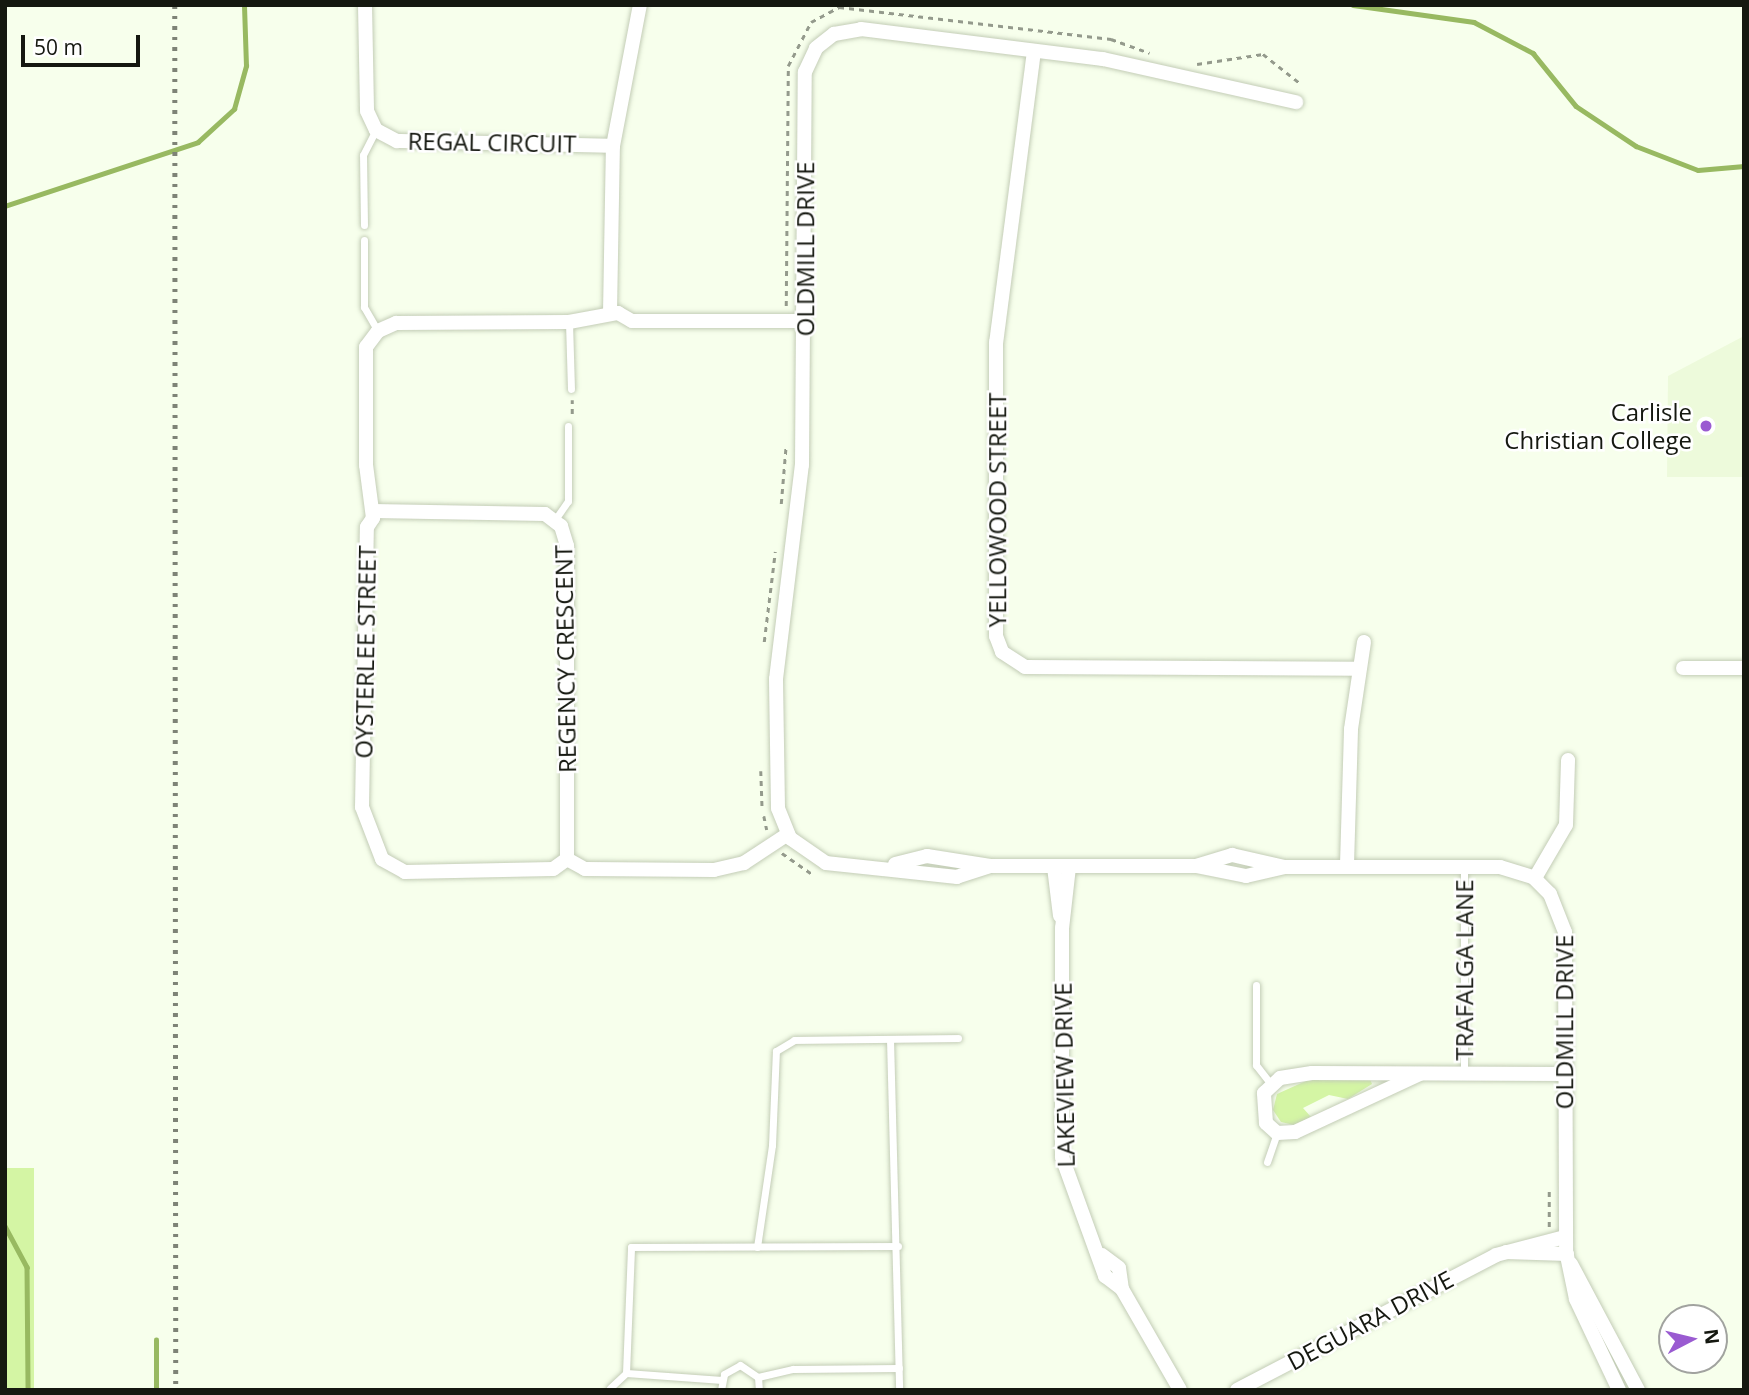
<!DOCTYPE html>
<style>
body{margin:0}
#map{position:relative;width:1749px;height:1395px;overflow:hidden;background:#f7ffec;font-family:"Open Sans",sans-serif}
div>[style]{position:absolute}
.built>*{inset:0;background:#edfadb}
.green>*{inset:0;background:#d4f5a4;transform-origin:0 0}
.stream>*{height:4.5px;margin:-2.25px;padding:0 2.25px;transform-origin:2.25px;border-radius:2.25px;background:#98b961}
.path>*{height:2.5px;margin-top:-1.25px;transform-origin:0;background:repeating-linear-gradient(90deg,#949a8c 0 5px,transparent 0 10px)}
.roads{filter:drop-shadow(0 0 2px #c3cdb6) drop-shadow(0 0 2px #c3cdb6)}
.lane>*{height:7px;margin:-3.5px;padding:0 3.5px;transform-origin:3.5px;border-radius:3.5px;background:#fff}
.street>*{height:14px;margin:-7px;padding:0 7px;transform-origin:7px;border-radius:7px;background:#fff}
.rail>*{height:4.5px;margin-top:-2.25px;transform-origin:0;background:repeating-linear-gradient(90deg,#7e8376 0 3.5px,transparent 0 10.5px)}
.dots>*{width:19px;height:19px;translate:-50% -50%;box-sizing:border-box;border:4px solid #fff;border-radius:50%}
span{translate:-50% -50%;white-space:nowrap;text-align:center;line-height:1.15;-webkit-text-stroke:5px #fff;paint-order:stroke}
.street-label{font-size:24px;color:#151810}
.poi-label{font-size:24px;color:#151810}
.right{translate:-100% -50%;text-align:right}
.frame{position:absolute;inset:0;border:7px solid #151810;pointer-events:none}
.north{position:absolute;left:1658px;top:1304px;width:70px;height:70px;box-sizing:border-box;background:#fff;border:2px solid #a1a39f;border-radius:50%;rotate:83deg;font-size:19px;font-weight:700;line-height:28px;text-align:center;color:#151810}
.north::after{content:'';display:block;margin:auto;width:24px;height:32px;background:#9a5bd1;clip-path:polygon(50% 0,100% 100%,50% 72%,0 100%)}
.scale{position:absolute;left:21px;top:35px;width:119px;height:32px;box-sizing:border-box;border:4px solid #151810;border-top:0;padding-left:9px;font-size:21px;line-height:24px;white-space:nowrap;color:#151810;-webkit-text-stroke:5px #fff;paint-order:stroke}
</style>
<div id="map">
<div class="built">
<i style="clip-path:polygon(1744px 336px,1744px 477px,1667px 477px,1668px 376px)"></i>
</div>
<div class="green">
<i style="clip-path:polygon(1308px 1080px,1370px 1079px,1372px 1084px,1348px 1099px,1329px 1095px,1303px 1108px,1311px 1117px,1294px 1125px,1281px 1122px,1273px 1110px,1277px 1094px)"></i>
<i style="left:5px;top:1168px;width:29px;height:222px"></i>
</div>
<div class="stream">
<i style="left:1353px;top:5px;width:122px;rotate:8deg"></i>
<i style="left:1474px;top:22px;width:67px;rotate:27.7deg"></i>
<i style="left:1533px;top:53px;width:68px;rotate:50.9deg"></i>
<i style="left:1576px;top:106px;width:72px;rotate:33.7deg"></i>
<i style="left:1636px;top:146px;width:66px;rotate:21.2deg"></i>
<i style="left:1698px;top:170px;width:46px;rotate:-5deg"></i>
<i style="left:5px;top:206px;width:203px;rotate:-18.3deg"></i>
<i style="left:198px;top:142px;width:49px;rotate:-42.5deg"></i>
<i style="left:234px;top:109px;width:45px;rotate:-74.4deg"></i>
<i style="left:246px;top:66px;width:61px;rotate:-91.9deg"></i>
<i style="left:5px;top:1226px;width:47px;rotate:61.8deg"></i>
<i style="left:27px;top:1267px;width:123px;rotate:89.5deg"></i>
<i style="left:156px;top:1390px;width:50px;rotate:-90deg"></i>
</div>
<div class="path">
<i style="left:1197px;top:64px;width:67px;rotate:-8.6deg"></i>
<i style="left:1263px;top:54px;width:48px;rotate:38.3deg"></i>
<i style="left:786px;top:306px;width:240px;rotate:-89.5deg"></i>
<i style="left:788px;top:66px;width:50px;rotate:-62.4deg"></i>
<i style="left:811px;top:22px;width:32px;rotate:-28deg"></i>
<i style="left:839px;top:7px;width:274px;rotate:6.7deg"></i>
<i style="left:1111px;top:39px;width:41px;rotate:19.7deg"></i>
<i style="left:572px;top:414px;width:14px;rotate:-90deg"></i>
<i style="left:781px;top:504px;width:59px;rotate:-85.2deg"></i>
<i style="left:764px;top:642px;width:91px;rotate:-83deg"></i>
<i style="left:761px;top:771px;width:36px;rotate:88deg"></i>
<i style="left:764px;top:816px;width:14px;rotate:78deg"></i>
<i style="left:782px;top:853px;width:39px;rotate:35deg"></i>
<i style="left:1549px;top:1227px;width:39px;rotate:-90deg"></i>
</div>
<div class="roads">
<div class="lane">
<i style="left:364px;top:225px;width:70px;rotate:-90.8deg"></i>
<i style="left:363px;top:155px;width:28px;rotate:-63deg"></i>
<i style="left:364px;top:240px;width:67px;rotate:90deg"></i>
<i style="left:364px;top:307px;width:28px;rotate:60deg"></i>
<i style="left:569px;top:322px;width:67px;rotate:88.3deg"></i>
<i style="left:554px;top:521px;width:24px;rotate:-55deg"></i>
<i style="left:568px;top:501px;width:75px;rotate:-90deg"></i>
<i style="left:1256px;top:985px;width:80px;rotate:90deg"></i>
<i style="left:1256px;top:1065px;width:23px;rotate:52deg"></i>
<i style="left:890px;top:1039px;width:351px;rotate:88.5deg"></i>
<i style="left:1464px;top:1074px;width:207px;rotate:-90deg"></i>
<i style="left:1267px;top:1162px;width:31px;rotate:-71deg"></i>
<i style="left:757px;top:1247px;width:103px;rotate:-81.6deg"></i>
<i style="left:772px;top:1145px;width:94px;rotate:-87.6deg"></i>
<i style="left:776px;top:1051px;width:21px;rotate:-31deg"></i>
<i style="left:794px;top:1040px;width:164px;rotate:-0.7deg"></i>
<i style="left:758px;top:1377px;width:36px;rotate:-13deg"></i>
<i style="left:793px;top:1369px;width:106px;rotate:-0.5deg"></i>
<i style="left:722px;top:1380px;width:96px;rotate:-175.8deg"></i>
<i style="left:626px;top:1373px;width:126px;rotate:-87.7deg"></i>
<i style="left:631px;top:1247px;width:267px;rotate:-0.2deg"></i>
<i style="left:610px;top:1388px;width:22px;rotate:-43deg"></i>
<i style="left:721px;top:1390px;width:16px;rotate:-79deg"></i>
<i style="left:724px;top:1374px;width:18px;rotate:-29deg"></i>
<i style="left:740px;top:1365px;width:22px;rotate:34deg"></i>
<i style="left:758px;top:1377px;width:13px;rotate:86deg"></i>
</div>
<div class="street">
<i style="left:365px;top:5px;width:106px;rotate:88.9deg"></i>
<i style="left:367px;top:111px;width:21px;rotate:65deg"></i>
<i style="left:376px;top:130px;width:24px;rotate:28deg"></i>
<i style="left:397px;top:141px;width:216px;rotate:1.3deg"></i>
<i style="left:1034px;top:51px;width:293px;rotate:97.4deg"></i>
<i style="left:996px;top:342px;width:294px;rotate:90deg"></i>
<i style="left:996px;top:636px;width:17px;rotate:69deg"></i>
<i style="left:1002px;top:652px;width:27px;rotate:33deg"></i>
<i style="left:1025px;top:667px;width:332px;rotate:0.3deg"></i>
<i style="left:610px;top:313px;width:167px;rotate:-89deg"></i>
<i style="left:613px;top:146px;width:144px;rotate:-79.2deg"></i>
<i style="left:373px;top:511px;width:172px;rotate:1deg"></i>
<i style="left:545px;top:514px;width:20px;rotate:37deg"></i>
<i style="left:561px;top:526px;width:21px;rotate:73deg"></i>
<i style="left:567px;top:546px;width:313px;rotate:90deg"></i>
<i style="left:1683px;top:668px;width:61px"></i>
<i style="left:788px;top:834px;width:53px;rotate:146.6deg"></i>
<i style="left:744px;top:863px;width:31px;rotate:167deg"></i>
<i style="left:714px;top:870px;width:129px;rotate:-179.6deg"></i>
<i style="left:585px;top:869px;width:21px;rotate:-151deg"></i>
<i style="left:567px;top:859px;width:17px;rotate:144deg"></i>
<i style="left:553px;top:869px;width:148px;rotate:178.8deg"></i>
<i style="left:405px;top:872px;width:26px;rotate:-151deg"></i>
<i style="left:382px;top:859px;width:56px;rotate:-111deg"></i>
<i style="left:362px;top:807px;width:280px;rotate:-89deg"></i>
<i style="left:367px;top:527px;width:11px;rotate:-56deg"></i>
<i style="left:373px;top:518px;width:53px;rotate:-97.5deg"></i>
<i style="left:366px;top:465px;width:118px;rotate:-90deg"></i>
<i style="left:366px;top:347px;width:20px;rotate:-53deg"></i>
<i style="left:378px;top:331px;width:20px;rotate:-24deg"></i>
<i style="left:396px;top:323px;width:173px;rotate:-0.3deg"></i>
<i style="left:569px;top:322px;width:50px;rotate:-10.4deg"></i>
<i style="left:618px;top:313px;width:16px;rotate:30deg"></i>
<i style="left:632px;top:321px;width:173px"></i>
<i style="left:895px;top:864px;width:33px;rotate:-14deg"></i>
<i style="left:927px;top:856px;width:64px;rotate:9deg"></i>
<i style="left:990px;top:866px;width:206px"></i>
<i style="left:1196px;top:866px;width:51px;rotate:11.3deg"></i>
<i style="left:1246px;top:876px;width:39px;rotate:-13deg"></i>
<i style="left:1347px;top:865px;width:136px;rotate:-88.3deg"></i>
<i style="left:1351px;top:729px;width:88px;rotate:-81.5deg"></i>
<i style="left:990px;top:866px;width:35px;rotate:162deg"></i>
<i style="left:957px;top:877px;width:132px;rotate:-173.9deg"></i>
<i style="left:826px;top:863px;width:44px;rotate:-145.2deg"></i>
<i style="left:790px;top:838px;width:32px;rotate:-112deg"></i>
<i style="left:778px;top:808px;width:129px;rotate:-90.9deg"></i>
<i style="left:776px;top:679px;width:216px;rotate:-83.1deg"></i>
<i style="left:802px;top:465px;width:393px;rotate:-89.6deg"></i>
<i style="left:805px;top:72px;width:26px;rotate:-65deg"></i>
<i style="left:816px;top:48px;width:23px;rotate:-38deg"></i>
<i style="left:834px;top:34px;width:27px;rotate:-10deg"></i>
<i style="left:861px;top:29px;width:244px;rotate:7.1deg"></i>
<i style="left:1103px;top:59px;width:198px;rotate:12.6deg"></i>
<i style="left:1196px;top:866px;width:38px;rotate:-17deg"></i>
<i style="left:1232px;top:855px;width:53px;rotate:13deg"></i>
<i style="left:1284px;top:867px;width:216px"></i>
<i style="left:1500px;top:867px;width:34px;rotate:17deg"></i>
<i style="left:1533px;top:877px;width:24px;rotate:45deg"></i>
<i style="left:1550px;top:894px;width:41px;rotate:68.5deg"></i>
<i style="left:1565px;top:932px;width:319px;rotate:89.8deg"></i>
<i style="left:1566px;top:1251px;width:49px;rotate:78.2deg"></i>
<i style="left:1576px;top:1299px;width:101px;rotate:64.7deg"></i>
<i style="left:1054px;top:867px;width:49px;rotate:83deg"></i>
<i style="left:1069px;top:867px;width:61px;rotate:96.5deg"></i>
<i style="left:1062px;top:928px;width:229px;rotate:90deg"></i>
<i style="left:1062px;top:1157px;width:127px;rotate:70.1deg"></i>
<i style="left:1105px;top:1276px;width:21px;rotate:37deg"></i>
<i style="left:1535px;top:878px;width:61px;rotate:-59.7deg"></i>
<i style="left:1566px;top:825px;width:65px;rotate:-88.2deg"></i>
<i style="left:1420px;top:1074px;width:138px;rotate:155.1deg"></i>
<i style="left:1295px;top:1132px;width:18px;rotate:177deg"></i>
<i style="left:1277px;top:1133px;width:15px;rotate:-138deg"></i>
<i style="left:1266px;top:1123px;width:30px;rotate:-94deg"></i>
<i style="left:1264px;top:1093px;width:22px;rotate:-43deg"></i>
<i style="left:1280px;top:1078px;width:32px;rotate:-9deg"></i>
<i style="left:1312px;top:1073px;width:253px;rotate:0.2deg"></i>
<i style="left:1506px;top:1252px;width:61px;rotate:1.9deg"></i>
<i style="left:1102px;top:1255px;width:21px;rotate:37deg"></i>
<i style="left:1119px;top:1268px;width:21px;rotate:82deg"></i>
<i style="left:1122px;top:1289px;width:116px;rotate:60.1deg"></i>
<i style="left:1571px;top:1264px;width:143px;rotate:62deg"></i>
<i style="left:1237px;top:1390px;width:292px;rotate:-27.5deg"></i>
<i style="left:1496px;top:1255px;width:71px;rotate:-14.6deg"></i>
</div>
</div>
<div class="rail">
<i style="left:175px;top:5px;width:1385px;rotate:89.96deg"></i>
</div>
<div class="dots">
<i style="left:1706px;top:426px;background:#9a5bd1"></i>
</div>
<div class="street-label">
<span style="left:492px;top:142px;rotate:1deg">REGAL CIRCUIT</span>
<span style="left:805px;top:249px;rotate:-90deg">OLDMILL DRIVE</span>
<span style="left:997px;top:510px;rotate:-90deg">YELLOWOOD STREET</span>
<span style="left:365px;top:652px;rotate:-89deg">OYSTERLEE STREET</span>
<span style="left:565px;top:659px;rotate:-91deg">REGENCY CRESCENT</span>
<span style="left:1464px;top:970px;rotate:-90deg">TRAFALGA LANE</span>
<span style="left:1564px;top:1022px;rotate:-90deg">OLDMILL DRIVE</span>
<span style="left:1064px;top:1075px;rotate:-91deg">LAKEVIEW DRIVE</span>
<span style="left:1370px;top:1320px;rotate:-28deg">DEGUARA DRIVE</span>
</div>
<div class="poi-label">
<span class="right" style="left:1692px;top:426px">Carlisle<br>Christian College</span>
</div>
<div class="frame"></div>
<div class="north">N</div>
<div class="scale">50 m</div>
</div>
